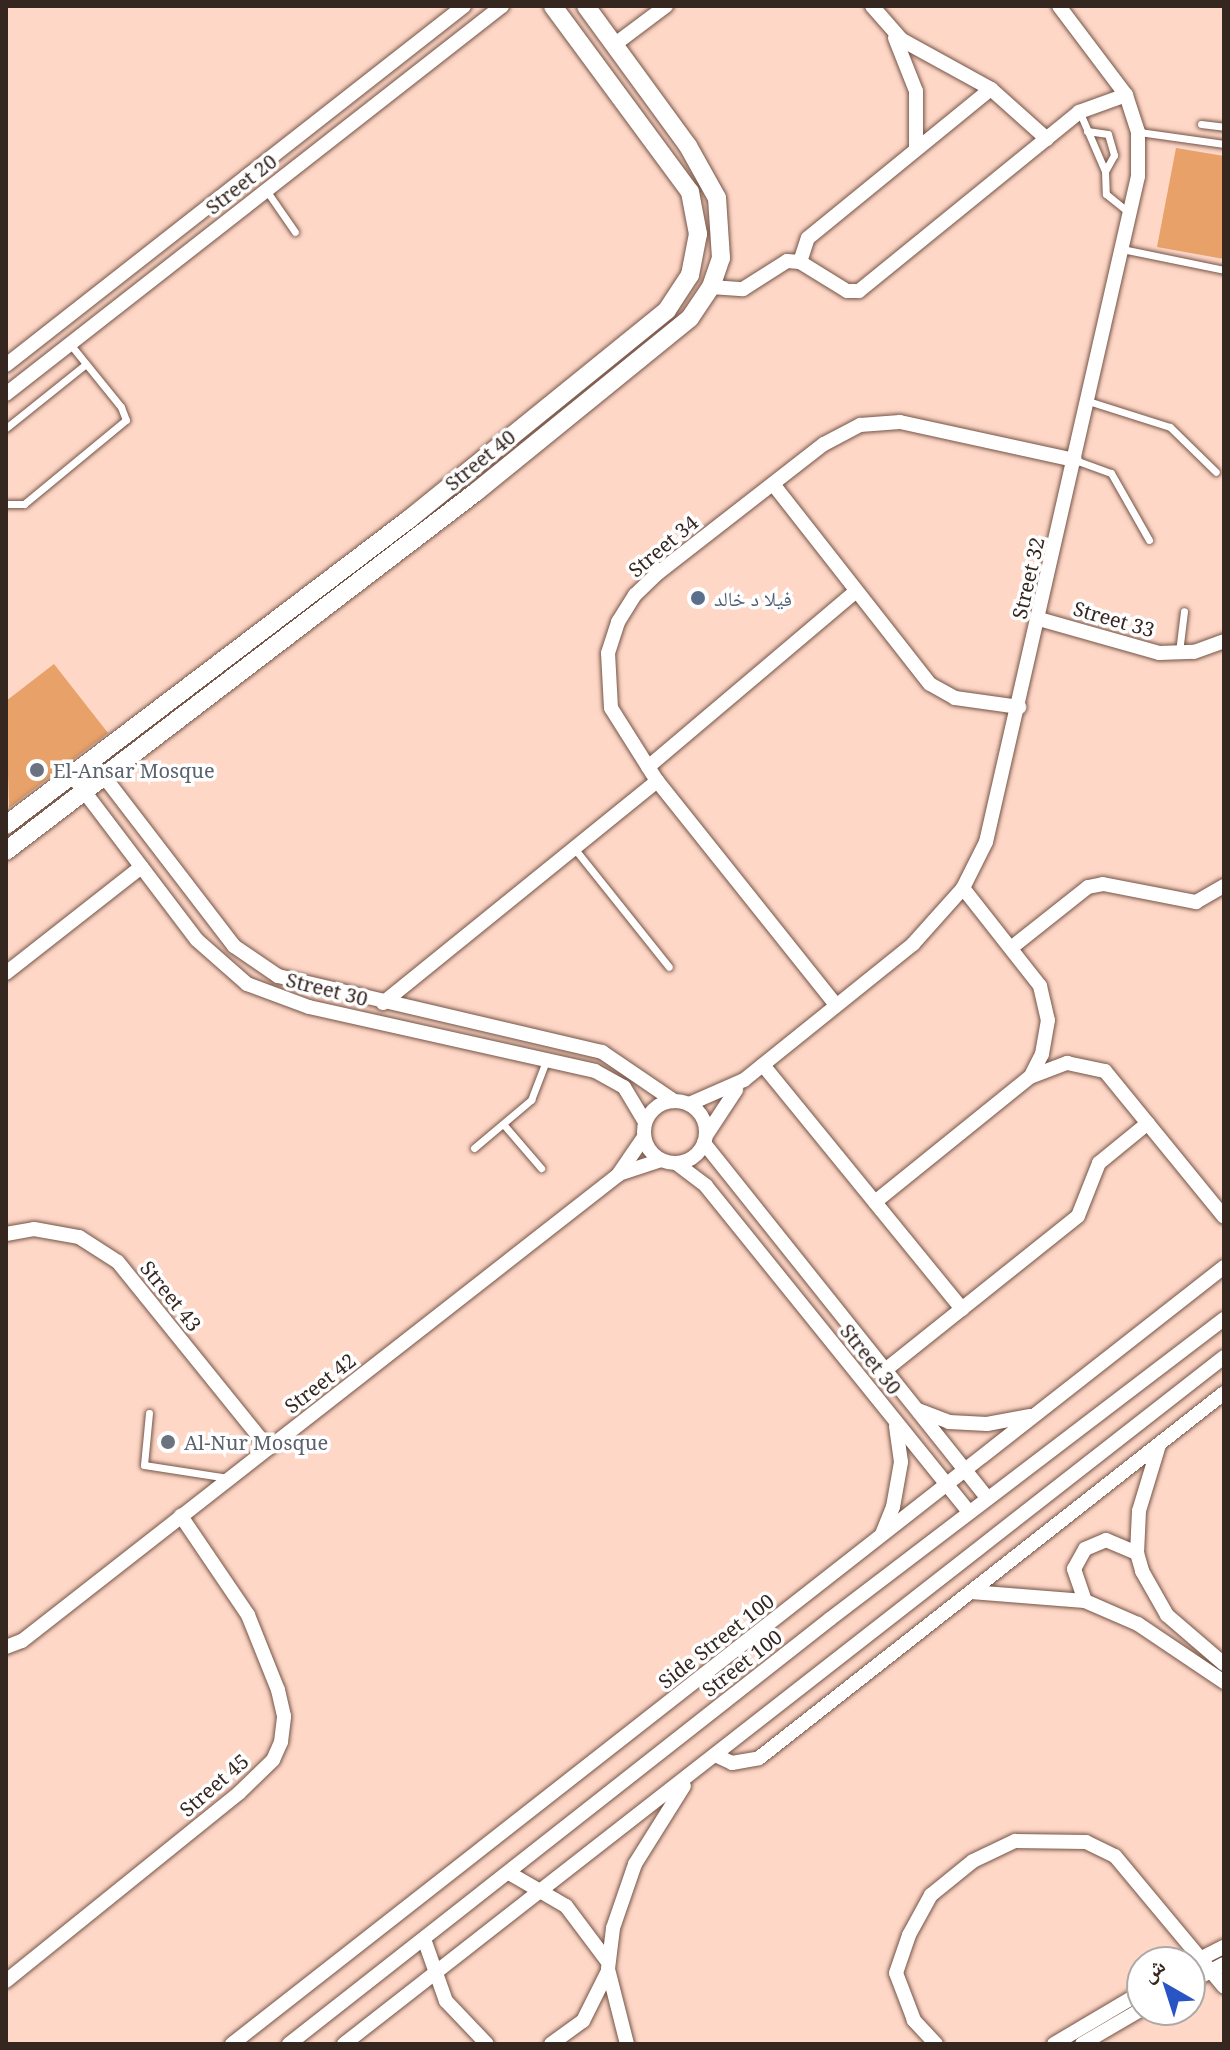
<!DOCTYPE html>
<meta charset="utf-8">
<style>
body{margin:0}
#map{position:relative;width:1230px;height:2050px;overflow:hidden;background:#fed7c7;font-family:"Noto Serif","Noto Naskh Arabic",serif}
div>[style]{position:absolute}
.building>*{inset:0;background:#e7a169}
.roads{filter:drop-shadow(0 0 2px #755446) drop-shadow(0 0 2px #755446)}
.service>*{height:7px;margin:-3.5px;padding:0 3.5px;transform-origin:3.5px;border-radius:3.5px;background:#fff}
.minor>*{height:14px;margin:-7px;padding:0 7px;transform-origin:7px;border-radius:7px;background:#fff}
.minor>.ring{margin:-7px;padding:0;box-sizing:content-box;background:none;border:14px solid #fff;border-radius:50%}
.tertiary>*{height:18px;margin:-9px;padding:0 9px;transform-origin:9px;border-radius:9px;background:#fff}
.dots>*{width:22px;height:22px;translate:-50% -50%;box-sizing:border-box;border:4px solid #fff;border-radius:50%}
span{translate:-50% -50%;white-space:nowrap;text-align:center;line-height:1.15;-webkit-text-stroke:7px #fff;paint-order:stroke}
.street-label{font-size:20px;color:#352620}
.service-label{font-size:20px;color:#4e5e75}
.left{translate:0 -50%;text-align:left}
.worship-label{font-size:20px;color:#5b616d}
.frame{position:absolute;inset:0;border:8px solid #352620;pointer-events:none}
.north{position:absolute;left:1126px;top:1946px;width:80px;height:80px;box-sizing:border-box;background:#fff;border:2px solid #aea8a6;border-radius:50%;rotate:321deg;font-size:22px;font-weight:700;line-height:32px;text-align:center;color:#352620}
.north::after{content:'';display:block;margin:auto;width:28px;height:36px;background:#2855c3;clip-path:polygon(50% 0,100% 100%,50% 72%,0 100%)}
</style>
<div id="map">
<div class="building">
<i style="clip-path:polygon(1176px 148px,1224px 156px,1224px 259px,1157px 247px)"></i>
<i style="clip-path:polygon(54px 664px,108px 733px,9px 808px,6px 701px)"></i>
</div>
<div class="roads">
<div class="service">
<i style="left:1080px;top:113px;width:63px;rotate:66.7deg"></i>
<i style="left:1105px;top:171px;width:23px;rotate:88deg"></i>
<i style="left:1106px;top:194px;width:28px;rotate:39deg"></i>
<i style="left:1201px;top:124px;width:23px;rotate:7deg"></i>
<i style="left:1087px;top:131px;width:21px;rotate:8deg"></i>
<i style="left:1108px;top:134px;width:22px;rotate:74deg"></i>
<i style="left:1114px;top:155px;width:18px;rotate:119deg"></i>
<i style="left:1139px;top:132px;width:86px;rotate:8deg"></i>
<i style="left:266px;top:190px;width:51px;rotate:55.4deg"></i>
<i style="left:1122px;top:249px;width:104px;rotate:11.6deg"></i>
<i style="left:1088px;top:401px;width:86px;rotate:17.6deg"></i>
<i style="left:1170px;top:427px;width:64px;rotate:44.4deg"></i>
<i style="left:6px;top:428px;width:102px;rotate:-38.7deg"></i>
<i style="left:1075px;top:460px;width:38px;rotate:20deg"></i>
<i style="left:1111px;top:473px;width:77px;rotate:60.4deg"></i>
<i style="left:6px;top:504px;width:18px"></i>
<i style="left:24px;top:504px;width:132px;rotate:-39.5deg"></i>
<i style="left:126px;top:420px;width:14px;rotate:-111deg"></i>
<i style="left:121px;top:407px;width:81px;rotate:-129deg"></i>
<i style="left:1179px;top:652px;width:41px;rotate:-83deg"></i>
<i style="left:574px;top:848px;width:152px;rotate:51.4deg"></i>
<i style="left:504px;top:1125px;width:57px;rotate:49.3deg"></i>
<i style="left:474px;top:1148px;width:75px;rotate:-40.1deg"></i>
<i style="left:531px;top:1100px;width:42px;rotate:-69deg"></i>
<i style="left:149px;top:1413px;width:52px;rotate:95.5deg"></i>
<i style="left:144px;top:1465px;width:85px;rotate:8.8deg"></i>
</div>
<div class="minor">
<i style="left:872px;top:6px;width:45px;rotate:48.6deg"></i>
<i style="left:902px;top:40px;width:102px;rotate:28.8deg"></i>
<i style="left:991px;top:89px;width:75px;rotate:41.8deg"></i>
<i style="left:895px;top:38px;width:57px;rotate:68.4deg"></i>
<i style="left:916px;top:91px;width:58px;rotate:90deg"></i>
<i style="left:614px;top:45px;width:65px;rotate:-36.9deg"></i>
<i style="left:800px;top:262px;width:25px;rotate:-72deg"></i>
<i style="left:808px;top:238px;width:236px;rotate:-39.2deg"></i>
<i style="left:711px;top:287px;width:32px;rotate:4deg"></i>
<i style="left:743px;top:289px;width:52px;rotate:-32.5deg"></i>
<i style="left:787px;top:261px;width:13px;rotate:4deg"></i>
<i style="left:800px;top:262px;width:55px;rotate:31.7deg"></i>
<i style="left:847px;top:291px;width:12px"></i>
<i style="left:859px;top:291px;width:284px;rotate:-39.1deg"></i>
<i style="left:1079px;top:112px;width:50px;rotate:-19.9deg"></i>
<i style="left:6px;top:365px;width:582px;rotate:-38.09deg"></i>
<i style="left:6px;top:394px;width:630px;rotate:-38.03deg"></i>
<i style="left:773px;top:484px;width:254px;rotate:51.9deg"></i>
<i style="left:930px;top:684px;width:29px;rotate:29deg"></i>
<i style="left:955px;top:698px;width:65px;rotate:8deg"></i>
<i style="left:1039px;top:619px;width:125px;rotate:15.8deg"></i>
<i style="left:1159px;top:653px;width:35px;rotate:-2deg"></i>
<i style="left:1194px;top:652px;width:32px;rotate:-20deg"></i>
<i style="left:648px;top:767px;width:272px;rotate:-40.2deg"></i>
<i style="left:99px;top:770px;width:222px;rotate:52.5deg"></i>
<i style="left:234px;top:946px;width:53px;rotate:34.3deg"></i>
<i style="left:278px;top:976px;width:333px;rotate:13.2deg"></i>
<i style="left:602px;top:1052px;width:87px;rotate:34.2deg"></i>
<i style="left:71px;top:774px;width:208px;rotate:52.8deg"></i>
<i style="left:197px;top:940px;width:67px;rotate:41.3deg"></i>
<i style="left:247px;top:984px;width:66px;rotate:20.4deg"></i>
<i style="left:309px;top:1007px;width:293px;rotate:12.6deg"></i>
<i style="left:595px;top:1071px;width:33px;rotate:29deg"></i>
<i style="left:624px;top:1087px;width:41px;rotate:59deg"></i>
<i style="left:963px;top:888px;width:125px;rotate:51.8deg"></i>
<i style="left:1040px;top:986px;width:35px;rotate:77deg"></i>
<i style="left:1048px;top:1020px;width:35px;rotate:100deg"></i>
<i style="left:1042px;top:1054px;width:22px;rotate:117deg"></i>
<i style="left:1011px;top:948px;width:98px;rotate:-38.4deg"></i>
<i style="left:1088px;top:887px;width:15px;rotate:-11deg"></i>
<i style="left:1103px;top:884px;width:95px;rotate:11deg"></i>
<i style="left:1196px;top:902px;width:32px;rotate:-30deg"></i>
<i style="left:6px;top:973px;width:172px;rotate:-38.1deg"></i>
<i style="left:383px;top:1003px;width:353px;rotate:-39deg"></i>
<i style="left:836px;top:1005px;width:287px;rotate:-128.6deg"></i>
<i style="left:657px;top:781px;width:86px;rotate:-122.2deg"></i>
<i style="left:611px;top:708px;width:55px;rotate:-93.1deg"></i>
<i style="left:608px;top:653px;width:33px;rotate:-72deg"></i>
<i style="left:618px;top:622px;width:32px;rotate:-58deg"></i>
<i style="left:635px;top:595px;width:32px;rotate:-44deg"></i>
<i style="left:658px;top:573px;width:210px;rotate:-37.9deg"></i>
<i style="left:824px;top:444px;width:41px;rotate:-27.8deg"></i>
<i style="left:860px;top:425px;width:40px;rotate:-4.3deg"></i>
<i style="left:900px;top:422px;width:179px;rotate:12.3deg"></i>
<i style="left:763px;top:1065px;width:315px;rotate:50.8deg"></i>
<i class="ring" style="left:644px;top:1101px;width:48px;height:48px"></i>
<i style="left:689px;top:1104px;width:60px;rotate:-23.6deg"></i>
<i style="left:744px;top:1080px;width:217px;rotate:-38.8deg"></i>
<i style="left:913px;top:944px;width:75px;rotate:-48.2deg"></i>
<i style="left:963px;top:888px;width:51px;rotate:-63.4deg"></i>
<i style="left:986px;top:842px;width:683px;rotate:-77.14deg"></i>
<i style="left:1138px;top:176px;width:44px;rotate:-90deg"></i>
<i style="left:1138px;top:132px;width:39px;rotate:-108deg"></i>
<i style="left:1126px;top:95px;width:111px;rotate:-127deg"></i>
<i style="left:707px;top:1134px;width:53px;rotate:-56.6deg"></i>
<i style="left:704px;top:1143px;width:454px;rotate:51.4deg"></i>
<i style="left:676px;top:1163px;width:38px;rotate:37deg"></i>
<i style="left:706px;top:1186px;width:419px;rotate:51.1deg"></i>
<i style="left:622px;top:1173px;width:41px;rotate:-18.4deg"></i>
<i style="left:875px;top:1202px;width:199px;rotate:-38.9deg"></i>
<i style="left:1030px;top:1077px;width:40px;rotate:-21deg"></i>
<i style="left:1067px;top:1063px;width:39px;rotate:12deg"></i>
<i style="left:1105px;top:1071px;width:188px;rotate:50.8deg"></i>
<i style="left:6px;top:1234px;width:28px;rotate:-10deg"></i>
<i style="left:34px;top:1229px;width:46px;rotate:10.1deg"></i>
<i style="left:79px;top:1237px;width:46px;rotate:32.7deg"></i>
<i style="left:118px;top:1262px;width:239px;rotate:51.1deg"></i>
<i style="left:884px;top:1371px;width:248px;rotate:-38.6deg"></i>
<i style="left:1078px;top:1216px;width:57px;rotate:-68.4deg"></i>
<i style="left:1099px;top:1163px;width:63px;rotate:-39.2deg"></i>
<i style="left:918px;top:1410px;width:33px;rotate:21deg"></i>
<i style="left:949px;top:1422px;width:38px;rotate:3deg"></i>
<i style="left:987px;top:1424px;width:44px;rotate:-10.5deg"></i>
<i style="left:1159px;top:1445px;width:69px;rotate:106.9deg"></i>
<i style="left:1139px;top:1511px;width:42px;rotate:92.7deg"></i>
<i style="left:1137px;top:1553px;width:19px;rotate:74deg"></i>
<i style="left:1142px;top:1571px;width:51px;rotate:60.4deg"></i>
<i style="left:1167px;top:1615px;width:75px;rotate:40.7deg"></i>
<i style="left:882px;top:1534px;width:29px;rotate:-68deg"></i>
<i style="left:893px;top:1507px;width:46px;rotate:-79.9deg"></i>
<i style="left:901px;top:1462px;width:36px;rotate:-98deg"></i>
<i style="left:971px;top:1592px;width:114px;rotate:4.5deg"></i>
<i style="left:1085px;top:1601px;width:58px;rotate:23.5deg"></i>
<i style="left:1138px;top:1624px;width:104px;rotate:34deg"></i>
<i style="left:1085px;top:1601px;width:34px;rotate:-109deg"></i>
<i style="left:1074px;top:1569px;width:23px;rotate:-61deg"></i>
<i style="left:1085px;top:1549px;width:23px;rotate:-23deg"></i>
<i style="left:1106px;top:1540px;width:34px;rotate:23deg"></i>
<i style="left:6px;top:1647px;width:17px;rotate:-21deg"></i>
<i style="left:22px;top:1641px;width:757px;rotate:-38.02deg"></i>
<i style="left:618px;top:1175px;width:46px;rotate:-55.6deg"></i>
<i style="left:715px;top:1755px;width:19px;rotate:25deg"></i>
<i style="left:732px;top:1763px;width:27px;rotate:-10deg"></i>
<i style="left:759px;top:1758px;width:591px;rotate:-38.13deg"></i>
<i style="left:509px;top:1873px;width:66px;rotate:30.1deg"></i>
<i style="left:566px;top:1906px;width:70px;rotate:53.1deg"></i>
<i style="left:424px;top:1939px;width:66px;rotate:70.5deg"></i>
<i style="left:446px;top:2001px;width:59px;rotate:46.4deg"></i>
<i style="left:1190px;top:1964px;width:38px;rotate:-27deg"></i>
<i style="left:6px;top:1981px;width:299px;rotate:-38.9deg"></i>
<i style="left:239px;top:1793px;width:47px;rotate:-44.1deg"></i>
<i style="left:273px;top:1760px;width:20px;rotate:-66deg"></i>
<i style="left:281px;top:1742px;width:26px;rotate:-83deg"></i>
<i style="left:284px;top:1716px;width:27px;rotate:-103deg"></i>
<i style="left:278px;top:1690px;width:81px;rotate:-111.8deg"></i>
<i style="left:248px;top:1615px;width:120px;rotate:-124.1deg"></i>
<i style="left:1190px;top:1982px;width:38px;rotate:-28deg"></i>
<i style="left:232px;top:2044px;width:1260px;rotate:-38.07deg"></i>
<i style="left:289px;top:2044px;width:688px;rotate:-38.15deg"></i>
<i style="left:830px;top:1619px;width:495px;rotate:-37.3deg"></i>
<i style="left:344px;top:2044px;width:1116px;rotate:-37.98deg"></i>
<i style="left:551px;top:2044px;width:39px;rotate:-36deg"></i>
<i style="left:583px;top:2021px;width:56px;rotate:-63.4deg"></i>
<i style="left:627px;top:2044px;width:77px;rotate:-104.2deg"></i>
<i style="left:608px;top:1969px;width:41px;rotate:-83deg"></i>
<i style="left:613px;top:1928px;width:68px;rotate:-71deg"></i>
<i style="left:635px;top:1864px;width:92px;rotate:-57.9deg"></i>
<i style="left:936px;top:2044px;width:33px;rotate:-133deg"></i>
<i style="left:914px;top:2020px;width:50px;rotate:-111deg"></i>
<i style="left:896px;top:1973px;width:40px;rotate:-71.1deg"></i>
<i style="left:909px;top:1935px;width:46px;rotate:-61.2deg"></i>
<i style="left:931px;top:1895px;width:54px;rotate:-39deg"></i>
<i style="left:973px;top:1861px;width:47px;rotate:-25.5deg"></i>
<i style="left:1015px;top:1841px;width:71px;rotate:0.8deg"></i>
<i style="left:1086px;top:1842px;width:32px;rotate:26deg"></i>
<i style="left:1115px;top:1856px;width:170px;rotate:50.2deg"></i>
<i style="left:1054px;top:2044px;width:102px;rotate:-30.6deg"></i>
<i style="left:1082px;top:2044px;width:69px;rotate:-30.3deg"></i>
</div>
<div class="tertiary">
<i style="left:6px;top:825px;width:505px;rotate:-37.19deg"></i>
<i style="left:408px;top:520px;width:333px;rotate:-39deg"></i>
<i style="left:667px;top:310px;width:42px;rotate:-56.7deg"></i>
<i style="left:690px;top:275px;width:42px;rotate:-79deg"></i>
<i style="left:698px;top:234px;width:43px;rotate:-100.8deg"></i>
<i style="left:690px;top:192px;width:231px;rotate:-126.4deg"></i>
<i style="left:6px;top:851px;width:591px;rotate:-37.37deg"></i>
<i style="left:476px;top:492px;width:276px;rotate:-39.1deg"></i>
<i style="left:690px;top:318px;width:37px;rotate:-56deg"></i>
<i style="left:711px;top:287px;width:31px;rotate:-71deg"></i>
<i style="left:721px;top:258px;width:60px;rotate:-93.8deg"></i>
<i style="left:717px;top:198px;width:60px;rotate:-119.1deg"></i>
<i style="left:688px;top:146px;width:173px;rotate:-126.1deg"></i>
</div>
</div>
<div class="dots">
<i style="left:698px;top:598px;background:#5c6f8a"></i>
<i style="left:37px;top:770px;background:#6b7280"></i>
<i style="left:168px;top:1442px;background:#6b7280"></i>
</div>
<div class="street-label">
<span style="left:241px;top:184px;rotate:-38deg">Street 20</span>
<span style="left:480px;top:460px;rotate:-39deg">Street 40</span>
<span style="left:663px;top:546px;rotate:-40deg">Street 34</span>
<span style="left:1028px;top:578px;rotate:-77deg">Street 32</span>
<span style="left:1114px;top:619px;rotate:16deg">Street 33</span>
<span style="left:327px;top:989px;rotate:14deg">Street 30</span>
<span style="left:171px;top:1296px;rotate:51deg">Street 43</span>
<span style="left:871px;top:1359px;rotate:51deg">Street 30</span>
<span style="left:320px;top:1383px;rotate:-38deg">Street 42</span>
<span style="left:716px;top:1641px;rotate:-38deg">Side Street 100</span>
<span style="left:742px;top:1663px;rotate:-38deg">Street 100</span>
<span style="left:214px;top:1785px;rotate:-41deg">Street 45</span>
</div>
<div class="service-label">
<span class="left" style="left:714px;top:598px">فيلا د خالد</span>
</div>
<div class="worship-label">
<span class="left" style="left:53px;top:770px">El-Ansar Mosque</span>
<span class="left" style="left:184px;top:1442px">Al-Nur Mosque</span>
</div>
<div class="frame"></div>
<div class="north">ش</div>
</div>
